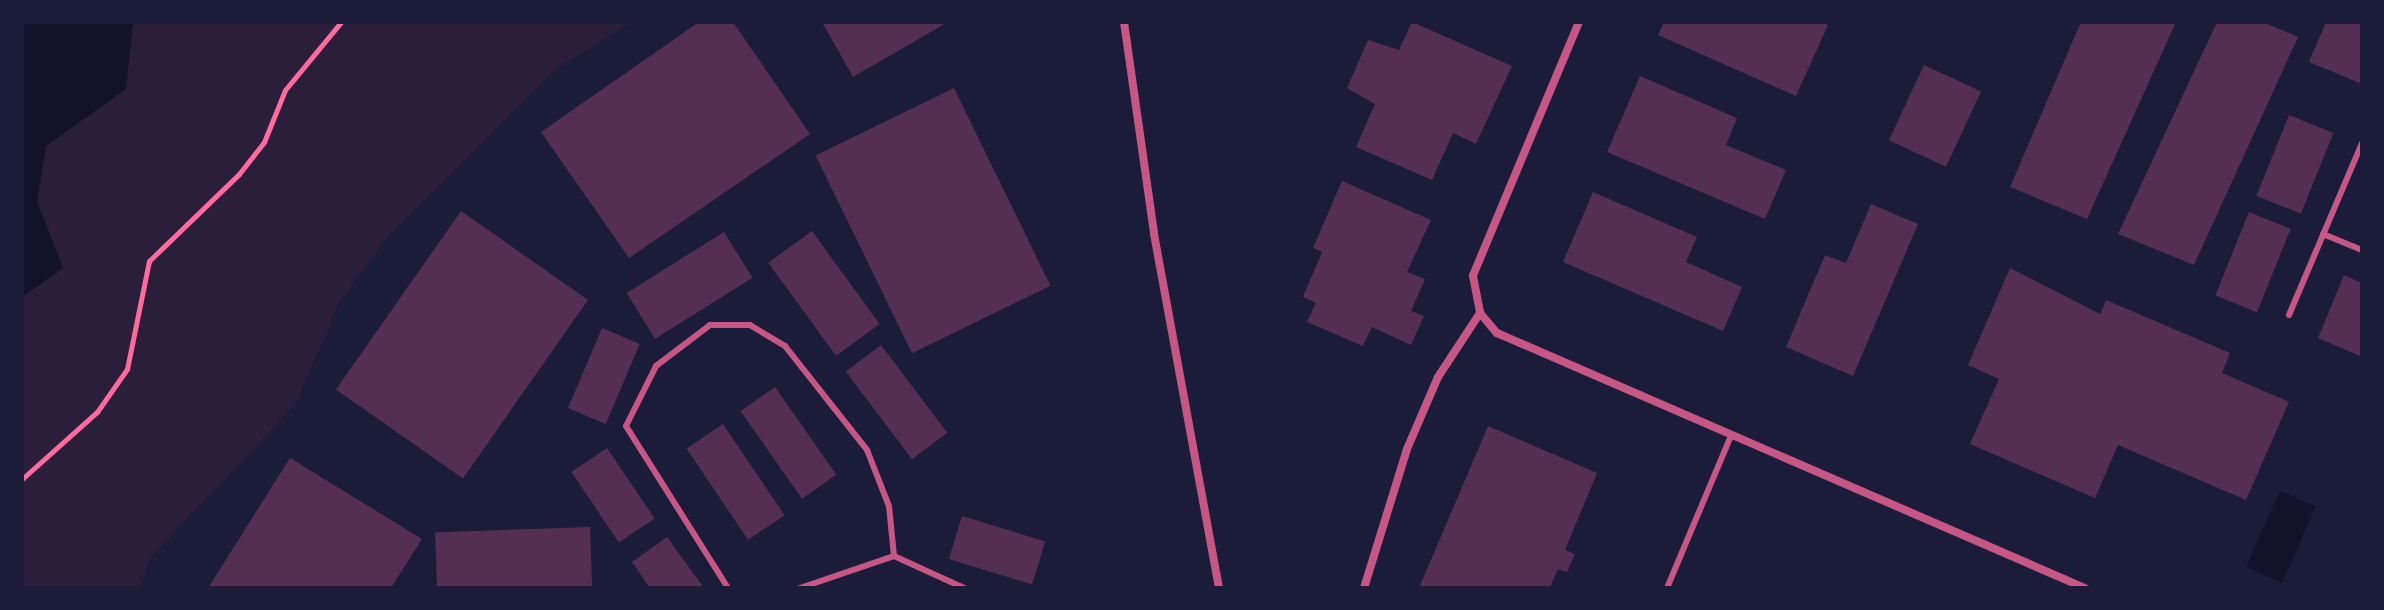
<!DOCTYPE html>
<style>
body{margin:0}
#map{position:relative;width:2384px;height:610px;overflow:hidden;background:#1b1b3a;font-family:"Noto Serif",serif}
div>[style]{position:absolute}
.green>*{inset:0;background:#2a1e3b}
.water>*{inset:0;background:#12122b;transform-origin:0 0}
.building>*{inset:0;background:#542f53;transform-origin:0 0}
.path>*{height:5px;margin:-2.5px;padding:0 2.5px;transform-origin:2.5px;border-radius:2.5px;background:#ff6b9d}
.service>*{height:6px;margin:-3px;padding:0 3px;transform-origin:3px;border-radius:3px;background:#c65784}
.minor>*{height:8px;margin:-4px;padding:0 4px;transform-origin:4px;border-radius:4px;background:#c65784}
span{translate:-50% -50%;white-space:nowrap;text-align:center;line-height:1.15;-webkit-text-stroke:8px #1b1b3a;paint-order:stroke}
.frame{position:absolute;inset:0;border:24px solid #1b1b3a;pointer-events:none}
</style>
<div id="map">
<div class="green">
<i style="clip-path:polygon(133px 22px,632px 22px,558px 68px,384px 241px,339px 303px,295px 405px,149px 559px,141px 588px,22px 588px,22px 297px,63px 268px,37px 202px,46px 146px,126px 89px)"></i>
</div>
<div class="water">
<i style="clip-path:polygon(22px 22px,133px 22px,126px 89px,46px 146px,37px 202px,63px 268px,22px 297px)"></i>
<i style="left:2280px;top:491px;width:39px;height:83px;rotate:24deg"></i>
</div>
<div class="building">
<i style="clip-path:polygon(699px 22px,733px 22px,810px 134px,629px 258px,541px 132px)"></i>
<i style="clip-path:polygon(822px 22px,948px 22px,853px 77px)"></i>
<i style="clip-path:polygon(1412px 22px,1512px 66px,1476px 144px,1453px 133px,1432px 180px,1356px 147px,1375px 104px,1347px 88px,1368px 40px,1399px 50px)"></i>
<i style="clip-path:polygon(1664px 22px,1821px 22px,1828px 25px,1796px 96px,1658px 35px)"></i>
<i style="clip-path:polygon(2081px 22px,2176px 22px,2087px 219px,2010px 187px)"></i>
<i style="clip-path:polygon(2217px 22px,2263px 22px,2298px 37px,2194px 265px,2118px 234px)"></i>
<i style="clip-path:polygon(2326px 22px,2362px 22px,2362px 84px,2309px 62px)"></i>
<i style="left:1924px;top:65px;width:63px;height:83px;rotate:25deg"></i>
<i style="clip-path:polygon(1640px 76px,1737px 118px,1726px 145px,1786px 170px,1765px 219px,1607px 152px)"></i>
<i style="left:954px;top:88px;width:220px;height:154px;rotate:64deg"></i>
<i style="left:2289px;top:115px;width:48px;height:87px;rotate:22deg"></i>
<i style="clip-path:polygon(1342px 181px,1431px 220px,1407px 272px,1425px 279px,1411px 311px,1424px 316px,1411px 345px,1372px 327px,1363px 346px,1307px 322px,1316px 303px,1303px 297px,1322px 252px,1313px 248px)"></i>
<i style="clip-path:polygon(1593px 192px,1697px 237px,1686px 262px,1742px 287px,1723px 331px,1563px 262px)"></i>
<i style="clip-path:polygon(1871px 204px,1918px 224px,1853px 376px,1786px 347px,1825px 255px,1846px 263px)"></i>
<i style="left:461px;top:211px;width:155px;height:218px;rotate:35deg"></i>
<i style="left:2249px;top:212px;width:45px;height:90px;rotate:22deg"></i>
<i style="left:812px;top:231px;width:115px;height:54px;rotate:54deg"></i>
<i style="left:724px;top:232px;width:54px;height:115px;rotate:58deg"></i>
<i style="clip-path:polygon(2010px 268px,2100px 314px,2106px 300px,2230px 353px,2222px 373px,2289px 402px,2246px 500px,2118px 445px,2095px 498px,1970px 444px,1999px 379px,1968px 365px)"></i>
<i style="clip-path:polygon(2344px 275px,2362px 283px,2360px 356px,2318px 338px)"></i>
<i style="left:602px;top:328px;width:41px;height:87px;rotate:23deg"></i>
<i style="left:881px;top:345px;width:110px;height:44px;rotate:53deg"></i>
<i style="left:775px;top:387px;width:107px;height:42px;rotate:55deg"></i>
<i style="left:723px;top:424px;width:110px;height:44px;rotate:56deg"></i>
<i style="clip-path:polygon(1488px 426px,1597px 473px,1565px 550px,1575px 554px,1567px 572px,1558px 569px,1550px 588px,1419px 588px)"></i>
<i style="left:607px;top:448px;width:85px;height:43px;rotate:56deg"></i>
<i style="clip-path:polygon(290px 458px,422px 539px,391px 588px,208px 588px)"></i>
<i style="left:962px;top:516px;width:87px;height:45px;rotate:17deg"></i>
<i style="left:590px;top:527px;width:61px;height:155px;rotate:88deg"></i>
<i style="clip-path:polygon(667px 537px,704px 588px,650px 588px,632px 562px)"></i>
</div>
<div class="path">
<i style="left:22px;top:479px;width:101px;rotate:-41.8deg"></i>
<i style="left:97px;top:412px;width:52px;rotate:-55.1deg"></i>
<i style="left:127px;top:369px;width:110px;rotate:-78.5deg"></i>
<i style="left:149px;top:261px;width:125px;rotate:-44deg"></i>
<i style="left:239px;top:174px;width:41px;rotate:-52deg"></i>
<i style="left:264px;top:142px;width:56px;rotate:-68deg"></i>
<i style="left:285px;top:90px;width:88px;rotate:-50.5deg"></i>
</div>
<div class="service">
<i style="left:2323px;top:234px;width:42px;rotate:22.3deg"></i>
<i style="left:2289px;top:315px;width:187px;rotate:-67deg"></i>
<i style="left:728px;top:588px;width:191px;rotate:-122.2deg"></i>
<i style="left:626px;top:426px;width:67px;rotate:-63.4deg"></i>
<i style="left:656px;top:366px;width:68px;rotate:-37.2deg"></i>
<i style="left:710px;top:325px;width:40px"></i>
<i style="left:750px;top:325px;width:41px;rotate:31deg"></i>
<i style="left:785px;top:346px;width:132px;rotate:51.7deg"></i>
<i style="left:867px;top:450px;width:60px;rotate:68.6deg"></i>
<i style="left:889px;top:506px;width:50px;rotate:84.3deg"></i>
<i style="left:800px;top:588px;width:99px;rotate:-18.8deg"></i>
<i style="left:894px;top:556px;width:77px;rotate:24.6deg"></i>
<i style="left:1667px;top:588px;width:165px;rotate:-67.2deg"></i>
</div>
<div class="minor">
<i style="left:1124px;top:22px;width:214px;rotate:81.9deg"></i>
<i style="left:1154px;top:234px;width:360px;rotate:79.6deg"></i>
<i style="left:1579px;top:22px;width:275px;rotate:112.7deg"></i>
<i style="left:1473px;top:276px;width:38px;rotate:79deg"></i>
<i style="left:1480px;top:313px;width:26px;rotate:50deg"></i>
<i style="left:1497px;top:333px;width:641px;rotate:23.45deg"></i>
<i style="left:1364px;top:588px;width:145px;rotate:-72.8deg"></i>
<i style="left:1407px;top:449px;width:78px;rotate:-66.7deg"></i>
<i style="left:1438px;top:377px;width:77px;rotate:-56.7deg"></i>
</div>
<div class="frame"></div>
</div>
